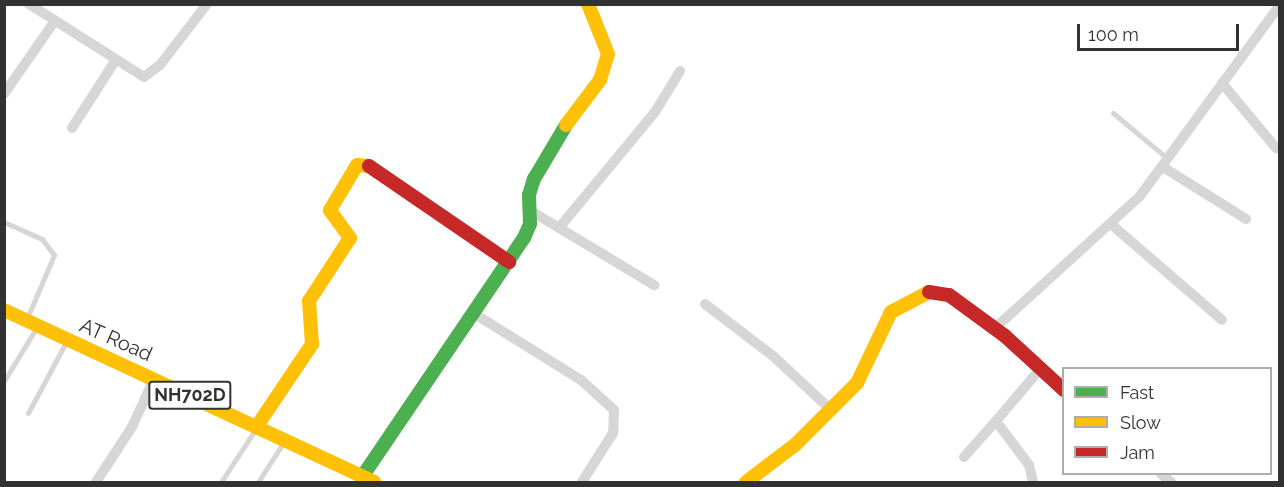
<!DOCTYPE html>
<style>
body{margin:0}
#map{position:relative;width:1284px;height:487px;overflow:hidden;background:#fff;font-family:Raleway,sans-serif}
div>[style]{position:absolute}
.lane>*{height:5px;margin:-2.5px;padding:0 2.5px;transform-origin:2.5px;border-radius:2.5px;background:#d6d6d6}
.street>*{height:10px;margin:-5px;padding:0 5px;transform-origin:5px;border-radius:5px;background:#d6d6d6}
.fast>*{height:14px;margin:-7px;padding:0 7px;transform-origin:7px;border-radius:7px;background:#4caf50}
.slow>*{height:14px;margin:-7px;padding:0 7px;transform-origin:7px;border-radius:7px;background:#ffc107}
.jam>*{height:14px;margin:-7px;padding:0 7px;transform-origin:7px;border-radius:7px;background:#c62828}
span{translate:-50% -50%;white-space:nowrap;text-align:center;line-height:1.15;-webkit-text-stroke:6px #fff;paint-order:stroke}
.shield-label span{padding:2px 4px;background:#fff;border:2px solid;border-radius:4px;-webkit-text-stroke-width:0}
.shield-label{font-size:18px;color:#323232;font-weight:700}
.street-label{font-size:20px;color:#323232}
.frame{position:absolute;inset:0;border:6px solid #323232;pointer-events:none}
.legend{position:absolute;left:1062px;top:367px;width:210px;height:108px;box-sizing:border-box;background:#fff;border:2px solid #adadad;margin:0;padding:8px 10px;list-style:none;font-size:18px;color:#323232}
.legend li{display:flex;align-items:center;gap:12px;height:30px}
.legend b{width:30px;border:2px solid #adadad}
.scale{position:absolute;left:1077px;top:24px;width:162px;height:27px;box-sizing:border-box;border:3px solid #323232;border-top:0;padding-left:8px;font-size:18px;line-height:21px;white-space:nowrap;color:#323232;-webkit-text-stroke:4px #fff;paint-order:stroke}
</style>
<div id="map">
<div class="lane">
<i style="left:1113px;top:113px;width:70px;rotate:39.8deg"></i>
<i style="left:4px;top:222px;width:42px;rotate:24.1deg"></i>
<i style="left:42px;top:239px;width:20px;rotate:53deg"></i>
<i style="left:54px;top:255px;width:66px;rotate:113.1deg"></i>
<i style="left:4px;top:381px;width:60px;rotate:-58.7deg"></i>
<i style="left:28px;top:413px;width:78px;rotate:-61.8deg"></i>
<i style="left:221px;top:482px;width:62px;rotate:-56.8deg"></i>
<i style="left:258px;top:482px;width:46px;rotate:-57.3deg"></i>
</div>
<div class="street">
<i style="left:29px;top:4px;width:136px;rotate:32.4deg"></i>
<i style="left:144px;top:77px;width:20px;rotate:-37deg"></i>
<i style="left:160px;top:65px;width:77px;rotate:-52.4deg"></i>
<i style="left:1222px;top:83px;width:85px;rotate:50.3deg"></i>
<i style="left:4px;top:94px;width:88px;rotate:-55.2deg"></i>
<i style="left:72px;top:128px;width:80px;rotate:-57.3deg"></i>
<i style="left:1163px;top:167px;width:98px;rotate:32.1deg"></i>
<i style="left:531px;top:211px;width:144px;rotate:31deg"></i>
<i style="left:1112px;top:225px;width:145px;rotate:40.8deg"></i>
<i style="left:559px;top:228px;width:151px;rotate:-50.4deg"></i>
<i style="left:655px;top:112px;width:48px;rotate:-58.6deg"></i>
<i style="left:705px;top:304px;width:86px;rotate:37.4deg"></i>
<i style="left:773px;top:356px;width:78px;rotate:42.9deg"></i>
<i style="left:473px;top:313px;width:127px;rotate:31.8deg"></i>
<i style="left:581px;top:380px;width:45px;rotate:42.3deg"></i>
<i style="left:614px;top:410px;width:23px;rotate:92deg"></i>
<i style="left:613px;top:433px;width:58px;rotate:122.3deg"></i>
<i style="left:994px;top:329px;width:197px;rotate:-42.3deg"></i>
<i style="left:1140px;top:196px;width:237px;rotate:-53.8deg"></i>
<i style="left:964px;top:457px;width:48px;rotate:-48.4deg"></i>
<i style="left:1161px;top:474px;width:13px;rotate:39deg"></i>
<i style="left:96px;top:482px;width:66px;rotate:-56.8deg"></i>
<i style="left:132px;top:427px;width:53px;rotate:-65.4deg"></i>
<i style="left:1033px;top:482px;width:17px;rotate:-103deg"></i>
<i style="left:1029px;top:465px;width:55px;rotate:-126.9deg"></i>
<i style="left:996px;top:421px;width:70px;rotate:-49.7deg"></i>
</div>
<div class="fast">
<i style="left:362px;top:477px;width:289px;rotate:-55.9deg"></i>
<i style="left:524px;top:238px;width:15px;rotate:-67deg"></i>
<i style="left:530px;top:224px;width:29px;rotate:-92deg"></i>
<i style="left:529px;top:195px;width:17px;rotate:-73deg"></i>
<i style="left:534px;top:179px;width:63px;rotate:-59.3deg"></i>
</div>
<div class="slow">
<i style="left:566px;top:125px;width:56px;rotate:-52.9deg"></i>
<i style="left:600px;top:80px;width:27px;rotate:-73deg"></i>
<i style="left:608px;top:54px;width:54px;rotate:-111.8deg"></i>
<i style="left:4px;top:310px;width:408px;rotate:24.9deg"></i>
<i style="left:257px;top:426px;width:99px;rotate:-56.1deg"></i>
<i style="left:312px;top:344px;width:43px;rotate:-94deg"></i>
<i style="left:309px;top:301px;width:75px;rotate:-56.9deg"></i>
<i style="left:350px;top:238px;width:34px;rotate:-126deg"></i>
<i style="left:330px;top:210px;width:52px;rotate:-59deg"></i>
<i style="left:357px;top:165px;width:12px;rotate:5deg"></i>
<i style="left:746px;top:482px;width:61px;rotate:-37.1deg"></i>
<i style="left:795px;top:445px;width:88px;rotate:-45deg"></i>
<i style="left:857px;top:383px;width:79px;rotate:-64.4deg"></i>
<i style="left:891px;top:312px;width:43px;rotate:-27.8deg"></i>
</div>
<div class="jam">
<i style="left:369px;top:166px;width:170px;rotate:34.4deg"></i>
<i style="left:929px;top:292px;width:20px;rotate:9deg"></i>
<i style="left:949px;top:295px;width:69px;rotate:36.2deg"></i>
<i style="left:1005px;top:336px;width:80px;rotate:42.5deg"></i>
</div>
<div class="shield-label">
<span style="left:190px;top:395px">NH702D</span>
</div>
<div class="street-label">
<span style="left:116px;top:340px;rotate:24deg">AT Road</span>
</div>
<div class="frame"></div>
<ul class="legend">
<li><b style="height:8px;background:#4caf50"></b>Fast</li>
<li><b style="height:8px;background:#ffc107"></b>Slow</li>
<li><b style="height:8px;background:#c62828"></b>Jam</li>
</ul>
<div class="scale">100 m</div>
</div>
